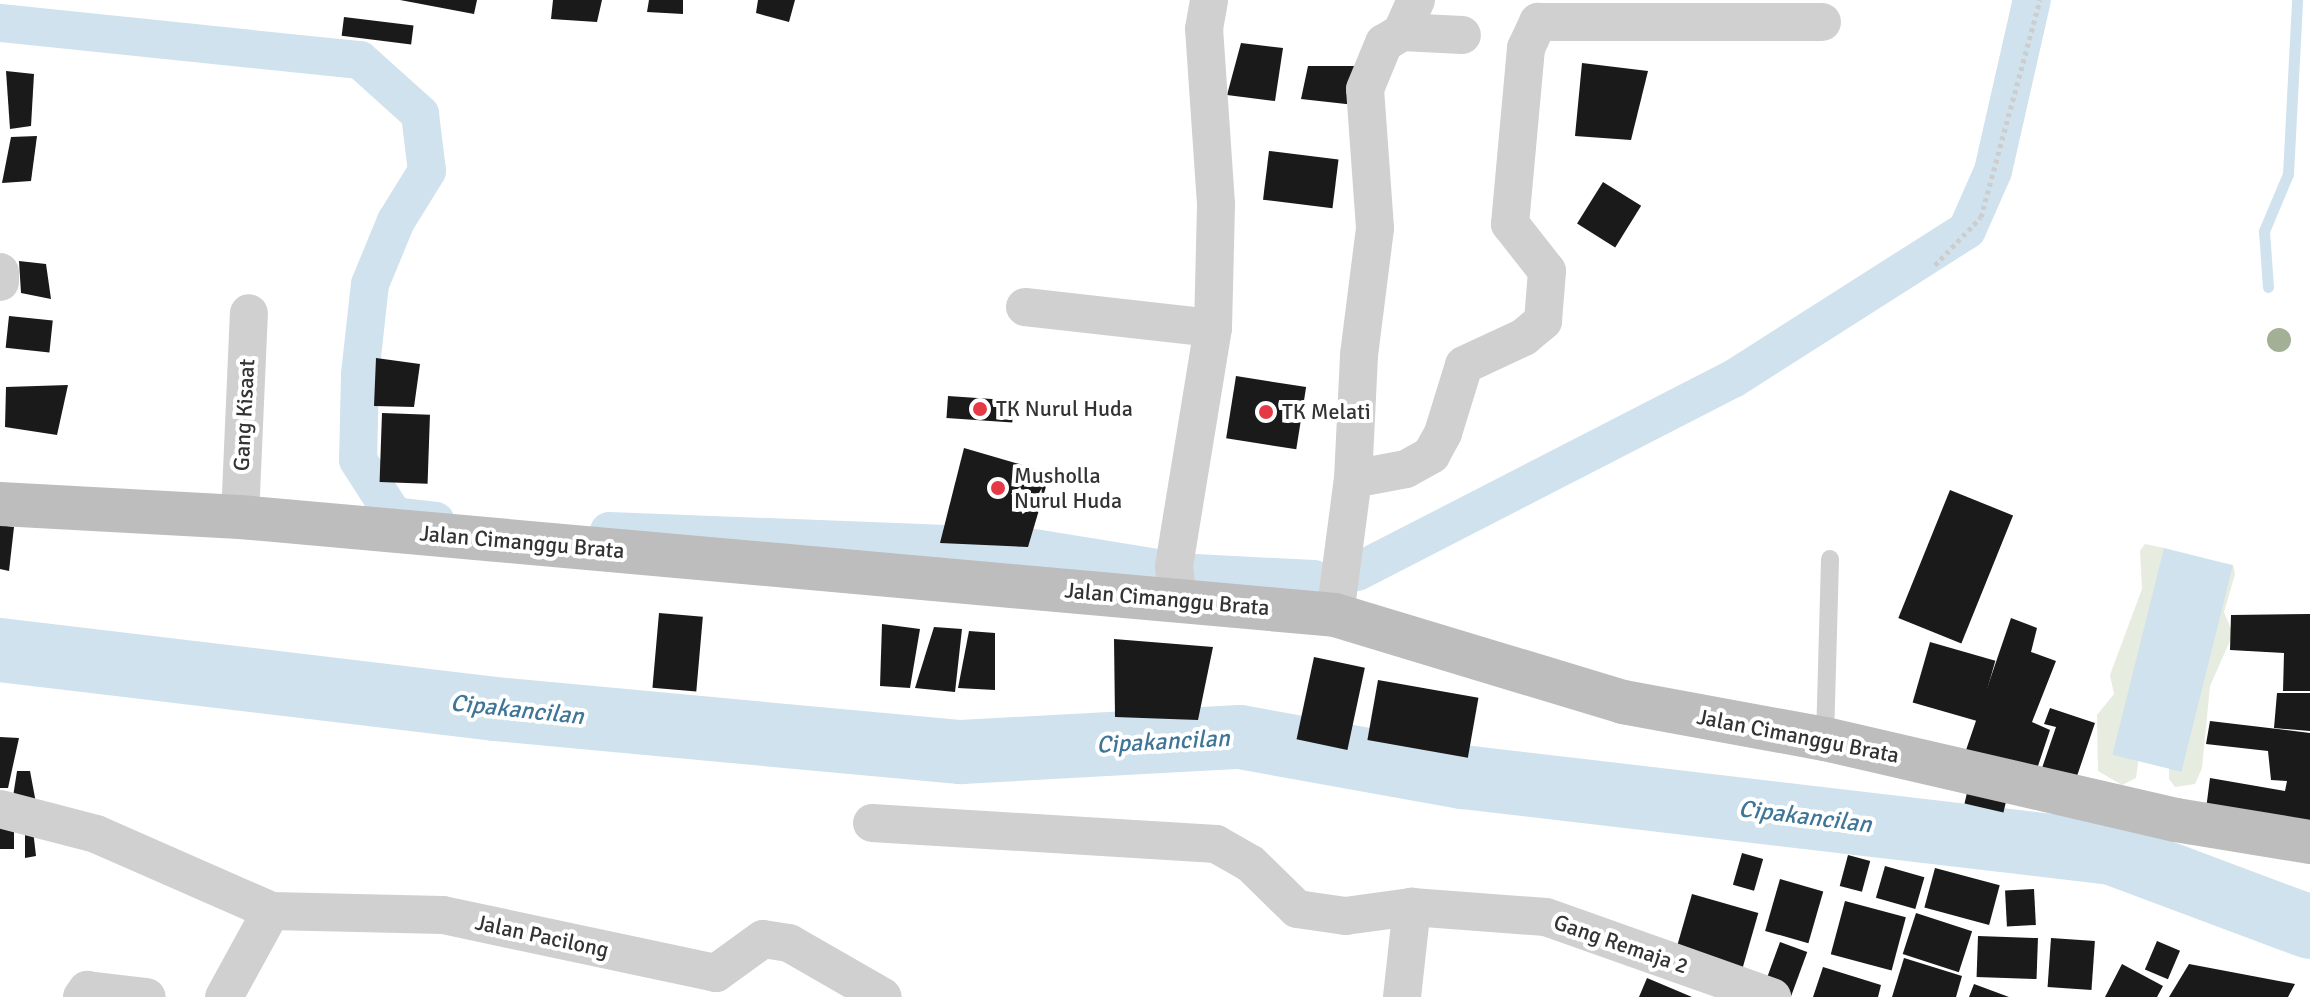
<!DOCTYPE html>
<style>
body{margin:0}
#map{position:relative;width:2310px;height:997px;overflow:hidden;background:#fff;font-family:Signika,sans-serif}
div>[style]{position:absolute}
.green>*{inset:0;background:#e6ecdf}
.water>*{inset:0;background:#cfe2ee;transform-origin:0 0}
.stream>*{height:11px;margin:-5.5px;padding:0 5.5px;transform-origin:5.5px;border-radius:5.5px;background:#cfe2ee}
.canal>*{height:38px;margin:-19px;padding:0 19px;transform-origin:19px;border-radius:19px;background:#cfe2ee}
.river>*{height:64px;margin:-32px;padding:0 32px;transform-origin:32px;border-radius:32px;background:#cfe2ee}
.building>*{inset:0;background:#1a1a1a;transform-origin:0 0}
.path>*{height:5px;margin-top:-2.5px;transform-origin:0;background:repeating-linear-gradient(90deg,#cdcdcd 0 4px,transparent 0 8px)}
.lane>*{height:18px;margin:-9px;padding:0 9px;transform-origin:9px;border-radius:9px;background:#d0d0d0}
.street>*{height:38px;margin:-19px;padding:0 19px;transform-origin:19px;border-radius:19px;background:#d0d0d0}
.secondary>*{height:44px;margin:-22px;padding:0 22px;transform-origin:22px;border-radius:22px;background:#bdbdbd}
.trees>*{width:24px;height:24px;margin:-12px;border-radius:50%;background:#a2b095}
.dots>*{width:22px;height:22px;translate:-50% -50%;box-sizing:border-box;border:4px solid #fff;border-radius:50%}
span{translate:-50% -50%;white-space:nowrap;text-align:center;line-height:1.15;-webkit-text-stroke:8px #fff;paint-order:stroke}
.poi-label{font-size:22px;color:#333}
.left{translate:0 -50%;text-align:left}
.street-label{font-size:22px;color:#333}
.water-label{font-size:24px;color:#3f7597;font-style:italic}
</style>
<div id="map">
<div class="green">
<i style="clip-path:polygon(2145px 544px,2164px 548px,2166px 557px,2136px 778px,2122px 785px,2098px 771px,2097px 715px,2114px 694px,2110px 675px,2142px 589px,2140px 551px)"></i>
<i style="clip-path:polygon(2224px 563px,2233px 565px,2235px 574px,2224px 612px,2233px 634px,2210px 686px,2202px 768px,2195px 784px,2175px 787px,2169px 779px,2169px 761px,2211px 573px)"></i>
</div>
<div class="water">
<i style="left:2164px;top:548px;width:71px;height:213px;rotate:14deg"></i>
</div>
<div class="stream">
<i style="left:2268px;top:287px;width:56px;rotate:-94.1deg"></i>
<i style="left:2264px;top:231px;width:62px;rotate:-67.2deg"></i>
<i style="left:2288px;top:174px;width:174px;rotate:-87deg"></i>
<i style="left:2112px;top:853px;width:31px;rotate:-57deg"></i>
</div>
<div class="canal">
<i style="left:0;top:23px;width:362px;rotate:5.9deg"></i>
<i style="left:360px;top:60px;width:81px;rotate:42deg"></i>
<i style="left:420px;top:114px;width:57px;rotate:83deg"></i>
<i style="left:427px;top:171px;width:59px;rotate:121.8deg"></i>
<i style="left:396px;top:221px;width:68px;rotate:112.4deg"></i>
<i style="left:370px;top:284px;width:92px;rotate:96.3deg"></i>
<i style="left:360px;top:375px;width:85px;rotate:91.3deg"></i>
<i style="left:358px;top:460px;width:67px;rotate:57.3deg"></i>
<i style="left:394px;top:516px;width:42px;rotate:6.8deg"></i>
<i style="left:609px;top:531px;width:419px;rotate:2.2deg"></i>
<i style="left:1028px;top:547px;width:131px;rotate:9.2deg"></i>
<i style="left:1357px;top:572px;width:423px;rotate:-27.2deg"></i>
<i style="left:1733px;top:379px;width:277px;rotate:-32.5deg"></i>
<i style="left:1967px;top:230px;width:64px;rotate:-66.2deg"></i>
<i style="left:1993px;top:171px;width:175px;rotate:-77.2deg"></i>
<i style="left:1195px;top:573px;width:119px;rotate:2.9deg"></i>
</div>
<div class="river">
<i style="left:0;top:650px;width:499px;rotate:6.8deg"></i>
<i style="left:495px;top:709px;width:468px;rotate:5.3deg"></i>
<i style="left:961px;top:752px;width:279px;rotate:-3.1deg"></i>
<i style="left:1240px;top:737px;width:227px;rotate:10.2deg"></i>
<i style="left:1463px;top:777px;width:653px;rotate:6.68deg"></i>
<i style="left:2112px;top:853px;width:211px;rotate:20.5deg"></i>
</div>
<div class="building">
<i style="clip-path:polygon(400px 0,477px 0,474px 14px)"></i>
<i style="clip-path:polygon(553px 0,602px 0,597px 22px,551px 19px)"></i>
<i style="clip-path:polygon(649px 0,683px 0,683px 14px,647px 12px)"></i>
<i style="clip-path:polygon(758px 0,795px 0,789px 22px,756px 13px)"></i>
<i style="left:344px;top:17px;width:70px;height:19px;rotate:7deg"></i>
<i style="clip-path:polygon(1241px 43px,1283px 48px,1275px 101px,1227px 95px)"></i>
<i style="clip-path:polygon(1582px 63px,1648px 71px,1631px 140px,1575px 136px)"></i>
<i style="clip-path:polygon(1308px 66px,1358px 66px,1355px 105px,1301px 99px)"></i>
<i style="clip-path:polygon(6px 71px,34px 74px,31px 126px,10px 129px)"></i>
<i style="clip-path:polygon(37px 136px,31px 181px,2px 183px,11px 137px)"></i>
<i style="left:1269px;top:151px;width:70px;height:49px;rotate:7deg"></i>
<i style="left:1603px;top:182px;width:45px;height:49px;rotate:32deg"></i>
<i style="clip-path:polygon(19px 261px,46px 264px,51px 299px,21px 293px)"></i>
<i style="left:9px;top:316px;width:44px;height:32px;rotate:6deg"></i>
<i style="clip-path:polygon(376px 358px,420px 364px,414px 407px,374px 406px)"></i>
<i style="left:1236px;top:376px;width:71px;height:63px;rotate:9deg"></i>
<i style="clip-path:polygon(68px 385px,57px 435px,5px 427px,6px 387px)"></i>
<i style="left:948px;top:396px;width:66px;height:22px;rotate:4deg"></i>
<i style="left:382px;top:413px;width:48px;height:69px;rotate:2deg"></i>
<i style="clip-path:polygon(964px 448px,1050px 473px,1028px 547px,940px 543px)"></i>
<i style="left:1950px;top:490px;width:68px;height:138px;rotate:22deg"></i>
<i style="clip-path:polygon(0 525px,14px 527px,9px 571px,0 569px)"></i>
<i style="left:659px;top:613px;width:44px;height:75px;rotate:5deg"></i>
<i style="clip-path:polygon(2310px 614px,2310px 691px,2283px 691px,2284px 653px,2230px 650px,2231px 615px)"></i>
<i style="clip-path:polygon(2011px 618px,2037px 628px,2031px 652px,2056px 661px,2032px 722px,2050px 730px,2035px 775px,1965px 753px)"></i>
<i style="clip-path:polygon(882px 624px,920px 629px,910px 688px,880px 686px)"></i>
<i style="clip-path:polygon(934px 627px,962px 629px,955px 692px,915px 688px)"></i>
<i style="clip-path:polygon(969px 631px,995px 633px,995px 690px,958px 688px)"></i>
<i style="clip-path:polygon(1114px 639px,1213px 647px,1198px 720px,1115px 717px)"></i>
<i style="left:1930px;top:642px;width:68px;height:63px;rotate:16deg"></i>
<i style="left:1314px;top:657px;width:52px;height:84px;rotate:12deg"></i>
<i style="left:1378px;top:680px;width:102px;height:61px;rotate:10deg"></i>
<i style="clip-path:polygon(2277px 693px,2310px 693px,2310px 731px,2274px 728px)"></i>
<i style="clip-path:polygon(2050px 708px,2095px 723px,2076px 779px,2042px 768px,2056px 727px,2044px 724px)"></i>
<i style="clip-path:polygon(2210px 721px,2310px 733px,2310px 835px,2205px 817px,2210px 778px,2285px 791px,2287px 781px,2271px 780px,2268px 751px,2206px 744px)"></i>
<i style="clip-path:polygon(0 737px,19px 738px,8px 788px,0 788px)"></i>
<i style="clip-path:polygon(17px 771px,30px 771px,36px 803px,12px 803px)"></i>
<i style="left:1969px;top:784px;width:40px;height:20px;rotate:13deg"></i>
<i style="left:0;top:823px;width:14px;height:26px"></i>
<i style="clip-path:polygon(25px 829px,33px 830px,36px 856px,25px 858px)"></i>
<i style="left:1742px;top:853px;width:22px;height:33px;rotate:16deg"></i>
<i style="left:1848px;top:855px;width:23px;height:32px;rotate:15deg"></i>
<i style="left:1885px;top:866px;width:41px;height:33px;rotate:16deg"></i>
<i style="left:1935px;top:868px;width:67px;height:41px;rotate:15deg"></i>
<i style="left:1780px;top:879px;width:45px;height:54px;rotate:16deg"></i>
<i style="left:2034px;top:889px;width:36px;height:29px;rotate:87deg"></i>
<i style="left:1692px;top:894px;width:69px;height:61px;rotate:16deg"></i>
<i style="left:1845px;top:901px;width:63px;height:55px;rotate:15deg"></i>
<i style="left:1916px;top:913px;width:59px;height:43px;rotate:18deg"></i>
<i style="left:1978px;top:936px;width:60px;height:41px;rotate:2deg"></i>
<i style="left:2051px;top:938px;width:44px;height:49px;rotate:4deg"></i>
<i style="left:2157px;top:941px;width:25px;height:31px;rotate:23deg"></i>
<i style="left:1780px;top:942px;width:29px;height:47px;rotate:20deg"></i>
<i style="clip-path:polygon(1904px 958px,1962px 976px,1956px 997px,1892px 997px)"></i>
<i style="clip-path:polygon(2122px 964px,2163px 986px,2157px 997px,2105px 997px)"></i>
<i style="clip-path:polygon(2189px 964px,2295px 984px,2288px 997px,2169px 997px)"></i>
<i style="clip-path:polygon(1823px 967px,1881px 985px,1878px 997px,1813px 997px)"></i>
<i style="clip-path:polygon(1647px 978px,1692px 997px,1639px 997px)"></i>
<i style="clip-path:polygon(1974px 984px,2009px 997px,1969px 997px)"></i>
</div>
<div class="path">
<i style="left:1935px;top:265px;width:66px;rotate:-46.2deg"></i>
<i style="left:1981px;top:217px;width:225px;rotate:-74.8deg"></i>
</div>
<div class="lane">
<i style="left:1825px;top:739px;width:180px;rotate:-88.4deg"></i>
</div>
<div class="street">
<i style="left:1416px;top:0;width:35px;rotate:114deg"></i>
<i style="left:1402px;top:32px;width:60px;rotate:2.9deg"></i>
<i style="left:0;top:272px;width:10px;rotate:90deg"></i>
<i style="left:1025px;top:307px;width:189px;rotate:6.4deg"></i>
<i style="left:1353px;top:479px;width:124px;rotate:-87.2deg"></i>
<i style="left:1359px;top:355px;width:128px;rotate:-82.8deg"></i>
<i style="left:1375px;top:228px;width:139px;rotate:-94.1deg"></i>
<i style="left:1365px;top:89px;width:50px;rotate:-67.6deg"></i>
<i style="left:1384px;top:43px;width:21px;rotate:-31deg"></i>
<i style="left:240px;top:517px;width:204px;rotate:-87.5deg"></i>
<i style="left:1178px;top:600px;width:34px;rotate:-97deg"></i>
<i style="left:1174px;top:566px;width:241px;rotate:-80.7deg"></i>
<i style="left:1213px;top:328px;width:124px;rotate:-88.6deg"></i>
<i style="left:1216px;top:204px;width:175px;rotate:-93.9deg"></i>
<i style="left:1204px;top:29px;width:29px;rotate:-80deg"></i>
<i style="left:1335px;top:615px;width:137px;rotate:-82.5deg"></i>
<i style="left:1353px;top:479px;width:54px;rotate:-10.7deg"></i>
<i style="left:1406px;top:469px;width:29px;rotate:-29deg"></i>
<i style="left:1431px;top:455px;width:25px;rotate:-61deg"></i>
<i style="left:1443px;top:433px;width:71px;rotate:-72.8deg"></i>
<i style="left:1464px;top:365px;width:66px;rotate:-25deg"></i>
<i style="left:1524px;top:337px;width:25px;rotate:-40deg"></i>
<i style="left:1543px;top:321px;width:50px;rotate:-85.4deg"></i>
<i style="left:1547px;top:271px;width:60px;rotate:-128.2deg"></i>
<i style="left:1510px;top:224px;width:177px;rotate:-84.8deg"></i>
<i style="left:1526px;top:48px;width:29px;rotate:-65deg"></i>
<i style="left:1538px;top:22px;width:284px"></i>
<i style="left:0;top:809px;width:99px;rotate:14.6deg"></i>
<i style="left:96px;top:834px;width:191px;rotate:23.7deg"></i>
<i style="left:872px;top:823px;width:345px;rotate:3.5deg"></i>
<i style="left:1216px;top:844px;width:40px;rotate:29.7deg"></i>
<i style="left:1251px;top:864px;width:64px;rotate:44.4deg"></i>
<i style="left:1297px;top:909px;width:49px;rotate:8.3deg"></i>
<i style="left:1345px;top:916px;width:68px;rotate:-7.7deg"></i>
<i style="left:82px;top:997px;width:9px;rotate:-54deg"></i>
<i style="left:87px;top:990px;width:60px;rotate:6.7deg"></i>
<i style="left:224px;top:997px;width:98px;rotate:-61.3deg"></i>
<i style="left:271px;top:911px;width:172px;rotate:1.3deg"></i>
<i style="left:443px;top:915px;width:279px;rotate:12deg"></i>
<i style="left:716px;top:973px;width:58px;rotate:-35.9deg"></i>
<i style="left:763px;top:939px;width:26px;rotate:9deg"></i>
<i style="left:789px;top:943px;width:108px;rotate:29.9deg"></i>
<i style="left:1402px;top:997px;width:91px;rotate:-83.7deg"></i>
<i style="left:1412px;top:907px;width:134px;rotate:4.3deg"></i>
<i style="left:1546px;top:917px;width:240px;rotate:19.5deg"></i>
</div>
<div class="secondary">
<i style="left:0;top:504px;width:240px;rotate:3.1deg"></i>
<i style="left:240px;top:517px;width:1099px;rotate:5.11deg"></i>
<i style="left:1335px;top:615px;width:301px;rotate:16.8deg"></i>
<i style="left:1623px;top:702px;width:205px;rotate:10.4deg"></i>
<i style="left:1825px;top:739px;width:360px;rotate:13deg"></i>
<i style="left:2176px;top:820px;width:136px;rotate:9.3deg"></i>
</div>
<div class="trees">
<i style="left:2279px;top:340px"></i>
</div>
<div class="dots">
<i style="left:980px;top:409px;background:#e63946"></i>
<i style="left:1266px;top:412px;background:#e63946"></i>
<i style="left:998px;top:488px;background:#e63946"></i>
</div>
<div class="poi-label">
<span class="left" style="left:996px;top:409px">TK Nurul Huda</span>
<span class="left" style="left:1282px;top:412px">TK Melati</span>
<span class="left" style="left:1014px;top:488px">Musholla<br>Nurul Huda</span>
</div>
<div class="street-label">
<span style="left:244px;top:415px;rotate:-87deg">Gang Kisaat</span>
<span style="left:522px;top:542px;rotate:5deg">Jalan Cimanggu Brata</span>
<span style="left:1167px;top:599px;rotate:5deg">Jalan Cimanggu Brata</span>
<span style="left:1798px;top:736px;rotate:11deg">Jalan Cimanggu Brata</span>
<span style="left:542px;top:936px;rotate:12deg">Jalan Pacilong</span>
<span style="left:1621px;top:944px;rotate:19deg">Gang Remaja 2</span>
</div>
<div class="water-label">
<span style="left:517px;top:710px;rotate:6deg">Cipakancilan</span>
<span style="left:1163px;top:742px;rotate:-3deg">Cipakancilan</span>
<span style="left:1805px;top:817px;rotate:7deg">Cipakancilan</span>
</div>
</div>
